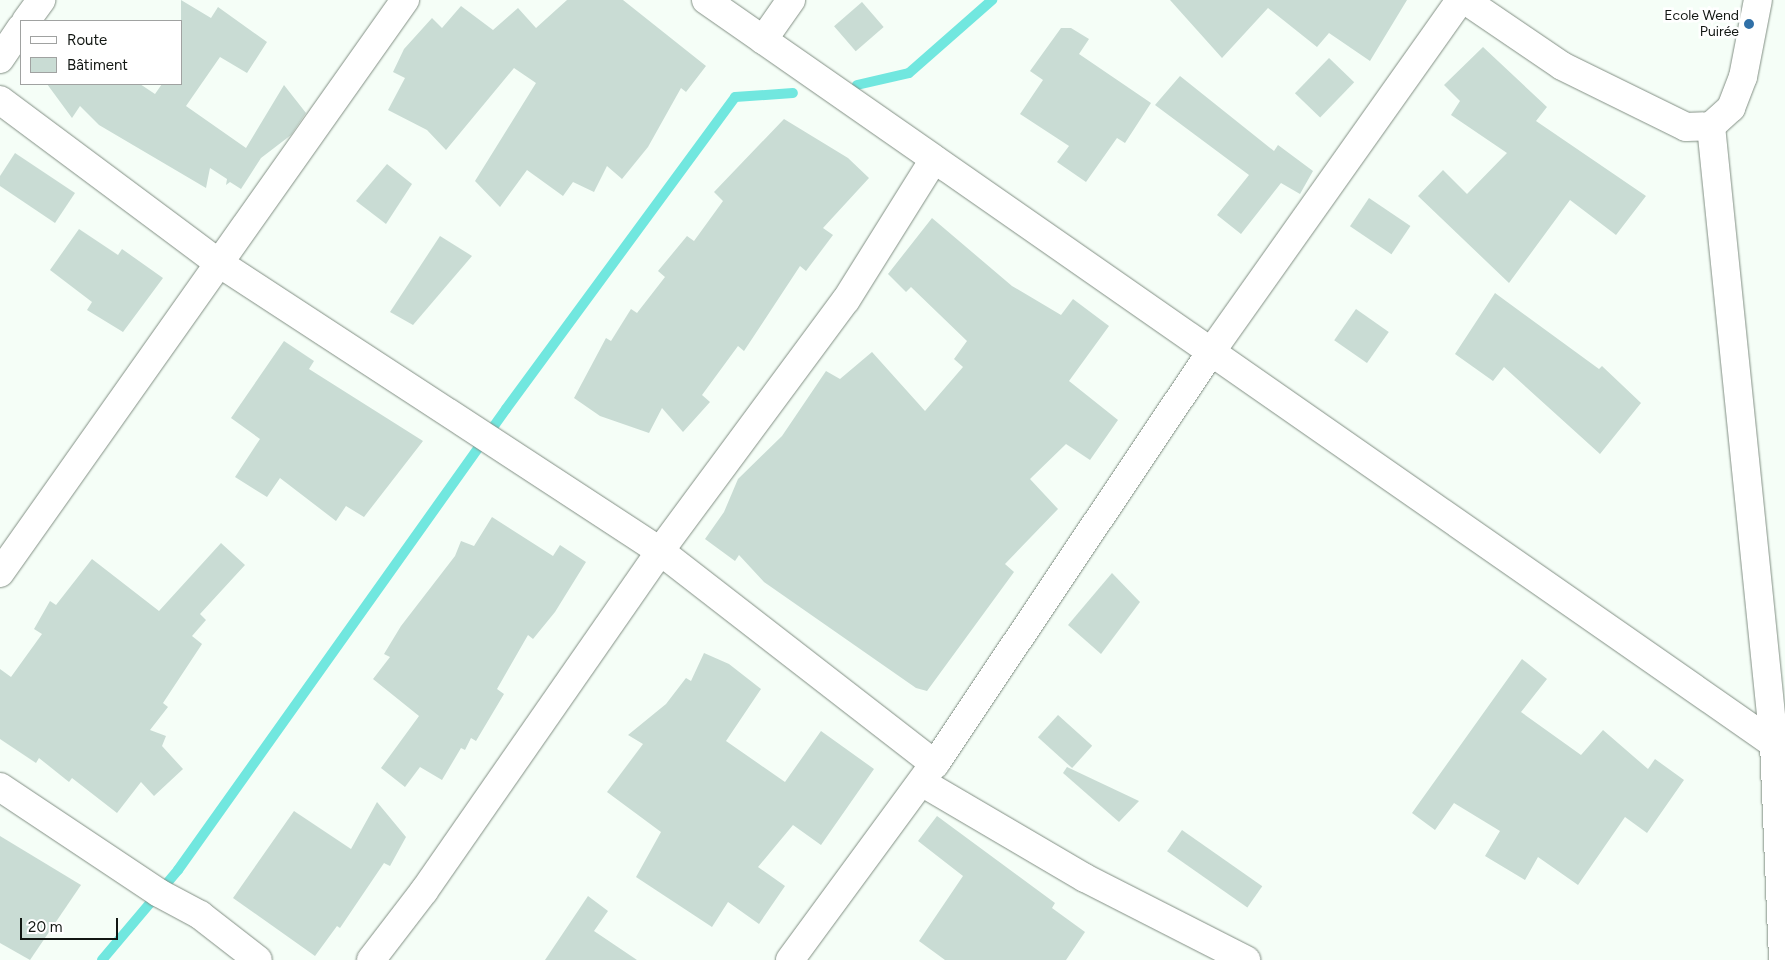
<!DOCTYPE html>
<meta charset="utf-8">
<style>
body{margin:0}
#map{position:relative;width:1785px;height:960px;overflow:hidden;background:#f5fef7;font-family:Figtree,sans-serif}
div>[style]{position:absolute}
.stream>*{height:10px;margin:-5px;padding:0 5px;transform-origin:5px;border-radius:5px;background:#71e7df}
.building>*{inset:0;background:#c9dcd4;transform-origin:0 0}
.roads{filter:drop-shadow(0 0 1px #828f84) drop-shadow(0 0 1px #828f84)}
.minor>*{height:28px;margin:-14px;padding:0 14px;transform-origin:14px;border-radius:14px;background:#fff}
.tertiary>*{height:28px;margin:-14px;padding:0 14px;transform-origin:14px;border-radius:14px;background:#fff}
.dots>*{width:14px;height:14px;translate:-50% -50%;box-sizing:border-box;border:2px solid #fff;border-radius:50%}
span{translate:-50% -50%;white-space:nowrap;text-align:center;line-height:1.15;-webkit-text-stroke:5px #fff;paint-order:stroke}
.poi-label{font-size:14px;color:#121713}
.right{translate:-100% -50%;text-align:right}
.legend{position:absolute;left:20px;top:20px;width:162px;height:65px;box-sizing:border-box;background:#fff;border:1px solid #a0a2a1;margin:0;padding:6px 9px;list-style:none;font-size:15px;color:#121713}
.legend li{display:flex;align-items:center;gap:10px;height:25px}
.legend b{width:25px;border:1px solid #a0a2a1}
.scale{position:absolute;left:20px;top:918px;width:98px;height:22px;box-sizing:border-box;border:2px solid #121713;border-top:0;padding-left:6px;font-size:15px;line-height:18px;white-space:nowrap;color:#121713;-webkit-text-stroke:4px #fff;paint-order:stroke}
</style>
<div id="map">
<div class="stream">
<i style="left:857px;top:85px;width:53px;rotate:-13deg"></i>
<i style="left:909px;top:73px;width:111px;rotate:-41.3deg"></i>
<i style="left:102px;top:960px;width:118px;rotate:-49.8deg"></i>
<i style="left:178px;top:870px;width:566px;rotate:-54.57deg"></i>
<i style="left:506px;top:409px;width:387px;rotate:-53.7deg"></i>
<i style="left:735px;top:97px;width:58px;rotate:-3.9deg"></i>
</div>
<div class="building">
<i style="clip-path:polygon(181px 0,211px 18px,218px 7px,267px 42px,247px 73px,220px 57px,186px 106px,246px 148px,284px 85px,306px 113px,291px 135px,261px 158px,241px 189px,230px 182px,226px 185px,227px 179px,210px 168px,206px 188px,99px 125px,80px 106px,72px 118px,47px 84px,140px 84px,155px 94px,162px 84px,181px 84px)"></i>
<i style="clip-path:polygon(567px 0,623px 0,706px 66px,686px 92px,681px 88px,648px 147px,622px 179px,607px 166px,594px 192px,573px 182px,563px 196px,527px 170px,500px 207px,475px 181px,536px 83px,514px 68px,446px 150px,427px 130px,388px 110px,405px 78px,393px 72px,404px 49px,432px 18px,442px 28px,461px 6px,493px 30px,518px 8px,536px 28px)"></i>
<i style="clip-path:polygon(1170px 0,1407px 0,1370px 61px,1329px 33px,1317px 47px,1268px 8px,1222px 58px)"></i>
<i style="left:862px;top:2px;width:33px;height:37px;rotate:49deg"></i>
<i style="clip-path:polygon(1061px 28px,1071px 28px,1089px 39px,1079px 54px,1151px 103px,1125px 143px,1117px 138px,1086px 182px,1057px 162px,1069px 146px,1020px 114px,1043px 80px,1030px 71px)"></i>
<i style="clip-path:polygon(1483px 47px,1547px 107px,1536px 121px,1646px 196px,1616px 235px,1570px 200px,1509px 283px,1418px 196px,1443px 170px,1467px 194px,1507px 153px,1451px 115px,1460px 101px,1444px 85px)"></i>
<i style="left:1329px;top:58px;width:35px;height:49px;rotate:44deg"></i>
<i style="clip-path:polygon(1180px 76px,1274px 151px,1278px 145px,1313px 171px,1300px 194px,1281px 183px,1241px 234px,1217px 215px,1249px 175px,1155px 105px)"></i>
<i style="clip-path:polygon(784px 119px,848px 158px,869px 178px,823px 228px,833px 235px,806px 271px,800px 266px,744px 351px,738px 346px,702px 395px,710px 402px,683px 432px,662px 408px,649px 433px,600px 416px,574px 398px,606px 338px,611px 341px,631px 309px,637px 313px,665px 277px,658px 271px,687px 236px,694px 241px,723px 201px,714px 192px)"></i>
<i style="clip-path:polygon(15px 153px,75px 193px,55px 223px,0 186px,0 176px)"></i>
<i style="clip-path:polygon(387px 164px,412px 184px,386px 224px,356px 201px)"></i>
<i style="left:1369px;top:198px;width:50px;height:34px;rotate:34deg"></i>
<i style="clip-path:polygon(932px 218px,1012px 286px,1061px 315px,1073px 299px,1109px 326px,1069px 381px,1118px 420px,1090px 460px,1066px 444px,1030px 479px,1058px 509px,1005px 564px,1014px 572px,927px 691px,916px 688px,764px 582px,739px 555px,735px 561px,705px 539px,724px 512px,738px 479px,782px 436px,826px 371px,840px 379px,872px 352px,925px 411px,963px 367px,954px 359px,967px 341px,911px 287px,906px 292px,888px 274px)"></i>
<i style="clip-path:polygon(79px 229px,118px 255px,122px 249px,163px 278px,123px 332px,87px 310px,92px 302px,50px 270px)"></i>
<i style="clip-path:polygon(440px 236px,472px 256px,413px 325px,390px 312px)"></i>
<i style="clip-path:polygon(1495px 293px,1599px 369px,1602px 366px,1641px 403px,1600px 454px,1504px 367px,1493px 381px,1455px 354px)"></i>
<i style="left:1356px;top:309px;width:40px;height:38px;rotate:35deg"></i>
<i style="clip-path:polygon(284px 341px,314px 361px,309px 369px,423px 441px,364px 517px,346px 506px,336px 521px,280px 478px,267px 497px,235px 477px,260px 439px,231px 418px)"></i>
<i style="clip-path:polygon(492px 517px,553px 556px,560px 545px,586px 562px,555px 612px,533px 639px,528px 635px,497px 689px,504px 694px,476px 741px,471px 738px,465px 750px,461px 748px,442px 780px,420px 767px,405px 787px,381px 768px,419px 716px,373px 679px,390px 657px,384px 654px,401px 626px,455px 556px,461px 541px,474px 546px)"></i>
<i style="clip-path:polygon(221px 543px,245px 565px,200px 614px,206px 620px,192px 636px,202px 644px,163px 703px,168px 707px,150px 730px,166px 736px,162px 746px,183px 769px,154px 796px,141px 782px,117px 813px,72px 778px,69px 782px,39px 758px,36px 763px,0 739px,0 669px,11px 677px,42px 634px,34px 629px,50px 601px,56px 605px,92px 559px,159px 611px)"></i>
<i style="clip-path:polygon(1112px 573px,1140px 602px,1101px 654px,1068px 625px)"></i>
<i style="clip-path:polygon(704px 653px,729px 664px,761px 689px,726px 741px,785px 782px,821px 731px,874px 769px,821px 845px,793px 825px,758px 867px,785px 886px,759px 924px,728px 902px,712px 927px,636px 877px,661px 832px,607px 792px,643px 744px,628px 735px,666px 704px,686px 678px,691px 681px)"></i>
<i style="clip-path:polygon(1522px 659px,1547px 679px,1521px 712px,1581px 755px,1603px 730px,1648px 769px,1655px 759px,1684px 780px,1647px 833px,1625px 817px,1578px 885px,1538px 857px,1525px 880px,1485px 856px,1500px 831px,1454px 803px,1435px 830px,1412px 813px)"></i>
<i style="left:1058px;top:715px;width:46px;height:30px;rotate:42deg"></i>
<i style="clip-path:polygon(1067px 767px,1139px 801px,1119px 822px,1063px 773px)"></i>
<i style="clip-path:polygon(377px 802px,406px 837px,390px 866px,384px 863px,340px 928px,337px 926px,315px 956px,233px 898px,294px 811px,351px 849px)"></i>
<i style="clip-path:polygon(937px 816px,1055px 903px,1052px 908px,1085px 932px,1066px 960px,945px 960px,919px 941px,963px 876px,918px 841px)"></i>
<i style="left:1182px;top:830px;width:98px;height:26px;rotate:35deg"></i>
<i style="clip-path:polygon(0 836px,81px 885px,30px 960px,0 943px)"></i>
<i style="clip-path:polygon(588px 896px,608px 911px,594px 931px,637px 960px,545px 960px)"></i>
</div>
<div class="roads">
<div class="minor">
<i style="left:706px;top:0;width:1302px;rotate:34.86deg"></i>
<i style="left:26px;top:21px;width:26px;rotate:-54deg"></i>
<i style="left:763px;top:40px;width:49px;rotate:-55deg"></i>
<i style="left:0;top:59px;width:37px;rotate:-56deg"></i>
<i style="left:1711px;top:126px;width:621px;rotate:84.18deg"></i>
<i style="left:1774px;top:744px;width:216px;rotate:87.6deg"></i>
<i style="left:0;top:573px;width:702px;rotate:-54.75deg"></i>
<i style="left:923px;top:783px;width:188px;rotate:30.4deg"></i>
<i style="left:1085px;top:878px;width:181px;rotate:27deg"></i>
<i style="left:0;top:787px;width:191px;rotate:33.7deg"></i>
<i style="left:159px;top:893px;width:47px;rotate:28.2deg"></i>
<i style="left:200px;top:915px;width:73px;rotate:37.8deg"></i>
<i style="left:371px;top:960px;width:87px;rotate:-52.5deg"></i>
<i style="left:424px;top:891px;width:414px;rotate:-55.2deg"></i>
<i style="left:660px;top:551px;width:312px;rotate:-53.5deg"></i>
<i style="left:846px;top:300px;width:166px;rotate:-58deg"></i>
<i style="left:790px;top:960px;width:240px;rotate:-53.7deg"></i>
</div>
<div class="tertiary">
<i style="left:1465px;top:0;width:117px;rotate:34.2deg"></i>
<i style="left:1562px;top:66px;width:138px;rotate:26.2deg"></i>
<i style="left:1686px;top:127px;width:25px;rotate:-2deg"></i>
<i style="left:1711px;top:126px;width:27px;rotate:-42deg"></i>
<i style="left:1731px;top:108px;width:33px;rotate:-69deg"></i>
<i style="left:1743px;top:77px;width:78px;rotate:-79deg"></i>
<i style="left:0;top:100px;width:273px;rotate:36.7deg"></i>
<i style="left:219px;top:263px;width:527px;rotate:33.15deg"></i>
<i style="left:660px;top:551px;width:348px;rotate:37.8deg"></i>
<i style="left:935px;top:764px;width:496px;rotate:-56.2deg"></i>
<i style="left:1211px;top:352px;width:431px;rotate:-54.7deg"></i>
</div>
</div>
<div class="dots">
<i style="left:1749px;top:24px;background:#3070a7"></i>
</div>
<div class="poi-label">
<span class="right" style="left:1739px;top:24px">Ecole Wend<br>Puirée</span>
</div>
<ul class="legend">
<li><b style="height:6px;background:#fff"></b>Route</li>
<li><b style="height:14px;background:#c9dcd4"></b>Bâtiment</li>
</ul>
<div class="scale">20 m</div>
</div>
